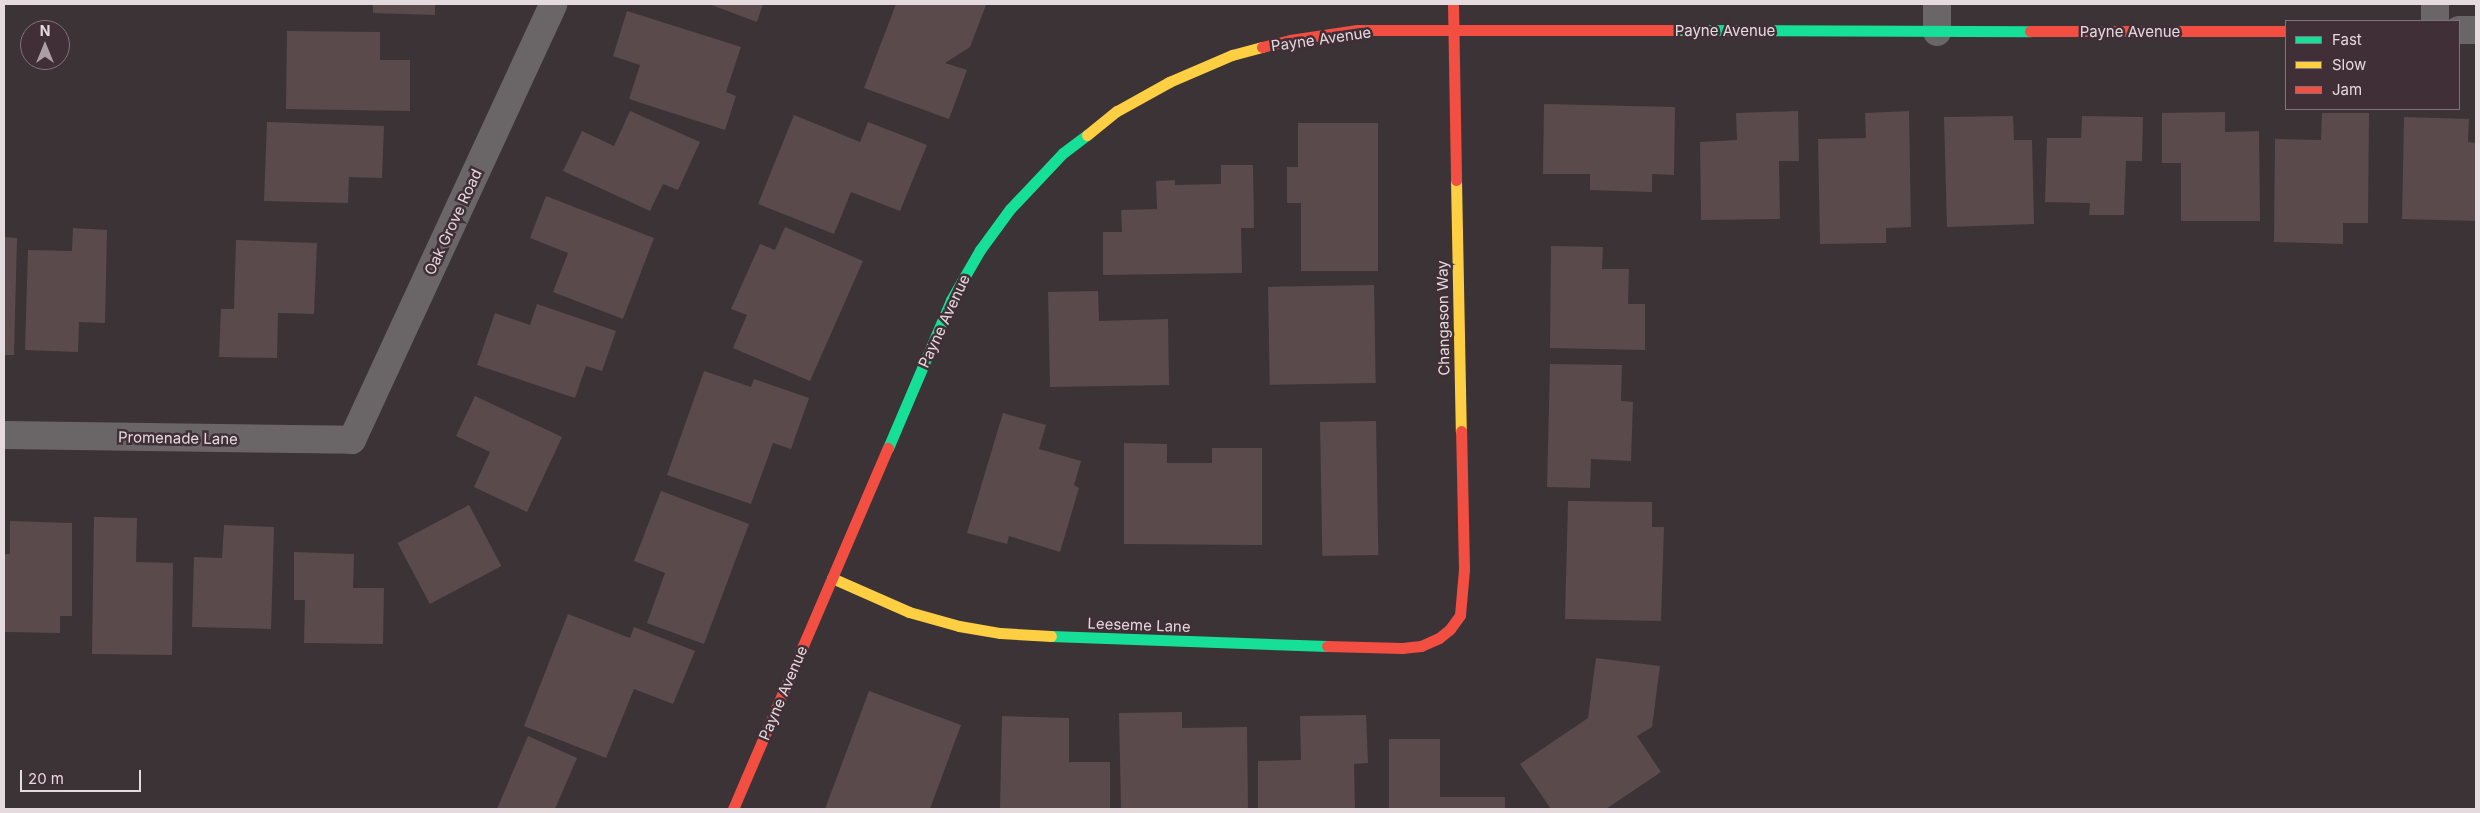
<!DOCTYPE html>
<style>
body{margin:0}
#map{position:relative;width:2480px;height:813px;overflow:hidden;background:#3c3337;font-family:Inter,sans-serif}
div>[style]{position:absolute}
.building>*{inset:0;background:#5a4a4c;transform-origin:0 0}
.street>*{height:28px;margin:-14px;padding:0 14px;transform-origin:14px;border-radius:14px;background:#6a6668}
.fast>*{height:11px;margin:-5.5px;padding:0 5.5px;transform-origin:5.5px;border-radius:5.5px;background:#16e098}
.slow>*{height:11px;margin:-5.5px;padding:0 5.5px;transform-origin:5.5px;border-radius:5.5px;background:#ffcf43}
.jam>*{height:11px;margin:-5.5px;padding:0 5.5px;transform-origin:5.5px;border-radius:5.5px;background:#f24e42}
span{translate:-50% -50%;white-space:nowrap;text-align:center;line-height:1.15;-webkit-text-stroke:5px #402f36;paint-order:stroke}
.street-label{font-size:15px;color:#e5dade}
.frame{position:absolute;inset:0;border:5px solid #e5dade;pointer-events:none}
.legend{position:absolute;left:2285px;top:20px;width:175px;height:90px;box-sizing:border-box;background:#402f36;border:1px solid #827379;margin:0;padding:6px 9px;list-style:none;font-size:15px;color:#e5dade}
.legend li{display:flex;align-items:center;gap:10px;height:25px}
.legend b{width:25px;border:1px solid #827379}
.north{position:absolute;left:20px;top:20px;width:50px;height:50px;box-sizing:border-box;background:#402f36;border:1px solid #827379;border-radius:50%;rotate:0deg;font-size:14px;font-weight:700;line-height:20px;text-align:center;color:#e5dade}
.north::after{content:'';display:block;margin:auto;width:18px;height:22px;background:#aaa0a4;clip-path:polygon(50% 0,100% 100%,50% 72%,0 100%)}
.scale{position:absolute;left:20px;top:770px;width:121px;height:22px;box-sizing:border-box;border:2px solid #e5dade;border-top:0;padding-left:6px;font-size:15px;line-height:18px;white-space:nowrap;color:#e5dade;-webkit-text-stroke:4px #402f36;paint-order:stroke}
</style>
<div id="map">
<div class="building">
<i style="clip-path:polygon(373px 4px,435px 4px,435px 15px,373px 13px)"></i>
<i style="clip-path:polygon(709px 4px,763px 4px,757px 22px)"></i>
<i style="clip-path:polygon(896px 4px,986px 5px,970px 47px,945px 63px,967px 70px,949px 119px,864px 88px)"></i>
<i style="clip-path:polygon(627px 11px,741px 47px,726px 92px,736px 96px,725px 130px,629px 99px,640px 65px,613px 56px)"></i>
<i style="clip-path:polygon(287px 31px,380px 32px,380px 60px,410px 60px,410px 111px,286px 109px)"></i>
<i style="clip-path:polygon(1544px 104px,1675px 107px,1674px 175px,1652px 174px,1652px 192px,1590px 190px,1590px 174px,1543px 174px)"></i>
<i style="clip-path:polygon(630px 111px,700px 142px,678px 190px,663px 184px,650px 211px,563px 171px,582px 131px,614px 146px)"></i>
<i style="clip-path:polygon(1798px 111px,1799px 161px,1779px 161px,1780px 219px,1701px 220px,1700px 142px,1737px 140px,1736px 113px)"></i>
<i style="clip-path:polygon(1909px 111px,1911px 227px,1886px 228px,1886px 243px,1820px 244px,1818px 139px,1866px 138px,1865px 113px)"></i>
<i style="clip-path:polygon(2225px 112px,2225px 132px,2259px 131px,2260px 221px,2181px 221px,2181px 163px,2162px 163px,2162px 113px)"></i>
<i style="clip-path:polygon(2322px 113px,2369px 113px,2368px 223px,2343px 223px,2343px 244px,2274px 242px,2275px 139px,2321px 140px)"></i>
<i style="clip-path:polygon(794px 115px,860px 142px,868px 122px,927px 145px,900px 211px,851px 192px,834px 234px,758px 204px)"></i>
<i style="clip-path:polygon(2013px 116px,2014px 140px,2032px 140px,2034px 224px,1947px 227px,1944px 117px)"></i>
<i style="clip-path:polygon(2082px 116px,2143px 117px,2142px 161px,2126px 161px,2124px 215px,2089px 215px,2090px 203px,2045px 202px,2047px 138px,2081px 138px)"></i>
<i style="clip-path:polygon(2404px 117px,2469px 119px,2468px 142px,2476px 143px,2476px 221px,2402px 219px)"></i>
<i style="clip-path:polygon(267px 122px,384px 126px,382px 178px,349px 177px,348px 203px,264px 201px)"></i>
<i style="clip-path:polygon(1298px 123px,1378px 123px,1378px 271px,1301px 271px,1301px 203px,1287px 203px,1287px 167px,1298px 167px)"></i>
<i style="clip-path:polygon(1221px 165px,1253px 165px,1254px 228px,1241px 228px,1242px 273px,1103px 275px,1103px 232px,1122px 232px,1121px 210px,1157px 209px,1156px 181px,1175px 180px,1175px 185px,1221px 184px)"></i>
<i style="clip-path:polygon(546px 196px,654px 238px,623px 319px,553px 292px,568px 253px,530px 238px)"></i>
<i style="clip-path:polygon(785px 227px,863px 261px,810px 381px,733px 348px,747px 315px,731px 309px,760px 244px,775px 250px)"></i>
<i style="clip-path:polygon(73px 228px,107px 230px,105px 323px,79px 322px,78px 352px,25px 350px,28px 250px,72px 251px)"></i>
<i style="clip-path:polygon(4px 237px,17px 238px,14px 355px,4px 355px)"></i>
<i style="clip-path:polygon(236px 240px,317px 243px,314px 314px,278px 313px,277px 358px,219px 357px,221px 309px,234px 309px)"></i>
<i style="clip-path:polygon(1551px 246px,1603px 247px,1602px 269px,1629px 269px,1628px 304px,1645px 304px,1645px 350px,1550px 348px)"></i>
<i style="left:1374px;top:285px;width:98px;height:106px;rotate:89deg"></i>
<i style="clip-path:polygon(1098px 291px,1099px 321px,1168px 319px,1169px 385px,1050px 387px,1048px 292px)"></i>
<i style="clip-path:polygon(537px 304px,616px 331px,602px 371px,586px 366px,575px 398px,477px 365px,495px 313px,530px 325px)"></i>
<i style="clip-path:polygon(1550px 364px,1622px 365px,1621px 401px,1633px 402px,1631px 461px,1591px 459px,1590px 488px,1547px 487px)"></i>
<i style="clip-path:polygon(704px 371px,751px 387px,754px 379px,809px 398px,791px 449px,773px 443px,751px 504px,667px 475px)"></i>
<i style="clip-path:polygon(475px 396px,562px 437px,527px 512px,474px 487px,490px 452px,456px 436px)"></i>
<i style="clip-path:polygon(1003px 413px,1046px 425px,1039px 449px,1081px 461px,1074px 485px,1079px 488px,1060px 552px,1009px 536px,1007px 544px,967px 533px)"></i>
<i style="left:1376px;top:421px;width:134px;height:56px;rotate:89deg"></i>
<i style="clip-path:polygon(1124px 443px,1167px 444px,1167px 463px,1212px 463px,1212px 448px,1262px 448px,1262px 545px,1124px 544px)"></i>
<i style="clip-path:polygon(661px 491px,749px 524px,704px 644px,647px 623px,665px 573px,634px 561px)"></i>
<i style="clip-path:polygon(1568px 501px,1652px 502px,1652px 527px,1664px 527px,1661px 621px,1565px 619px)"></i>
<i style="left:469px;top:505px;width:69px;height:81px;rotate:62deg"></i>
<i style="clip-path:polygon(94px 517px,137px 518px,136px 562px,173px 563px,172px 655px,92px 654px)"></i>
<i style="clip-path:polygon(10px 521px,72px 523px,72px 616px,60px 616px,60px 633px,4px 632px,4px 554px,10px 554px)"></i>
<i style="clip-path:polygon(224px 525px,274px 527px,271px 629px,192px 627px,194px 557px,222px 558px)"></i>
<i style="clip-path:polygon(294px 552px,354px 554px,353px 588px,384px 588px,383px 644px,304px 643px,305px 600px,294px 600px)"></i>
<i style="clip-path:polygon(568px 614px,630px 638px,634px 627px,695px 651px,673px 704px,634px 689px,606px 758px,524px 726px)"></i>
<i style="clip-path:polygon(1596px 658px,1660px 666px,1652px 727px,1637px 736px,1661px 772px,1606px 809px,1551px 809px,1520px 764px,1588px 718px)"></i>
<i style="clip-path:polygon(869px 691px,961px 725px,930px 809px,825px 809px)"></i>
<i style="clip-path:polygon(1182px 712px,1182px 728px,1247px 727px,1248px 809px,1121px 808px,1119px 713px)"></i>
<i style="clip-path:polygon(1366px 715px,1368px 763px,1354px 764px,1355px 809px,1258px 809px,1258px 761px,1301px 760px,1300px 716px)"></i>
<i style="clip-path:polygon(1002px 716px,1069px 718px,1069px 762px,1110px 762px,1110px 809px,1000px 809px)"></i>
<i style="clip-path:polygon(528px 736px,577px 758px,555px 809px,497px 809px)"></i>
<i style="clip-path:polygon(1389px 739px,1440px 739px,1440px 797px,1505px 797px,1505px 809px,1389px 809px)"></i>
</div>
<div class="street">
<i style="left:1937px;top:4px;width:28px;rotate:90deg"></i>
<i style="left:2435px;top:4px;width:17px;rotate:90deg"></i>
<i style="left:2459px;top:30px;width:17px"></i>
<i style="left:4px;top:435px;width:348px;rotate:0.8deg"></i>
<i style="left:352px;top:440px;width:480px;rotate:-65.2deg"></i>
</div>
<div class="fast">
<i style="left:1677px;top:30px;width:353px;rotate:0.2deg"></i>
<i style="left:888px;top:448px;width:161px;rotate:-66.9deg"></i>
<i style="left:951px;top:300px;width:58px;rotate:-59.9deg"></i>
<i style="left:980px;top:250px;width:51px;rotate:-53.8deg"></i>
<i style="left:1010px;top:209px;width:77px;rotate:-46.6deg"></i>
<i style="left:1063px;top:153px;width:30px;rotate:-37deg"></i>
<i style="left:1051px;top:636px;width:276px;rotate:2.1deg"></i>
</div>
<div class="slow">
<i style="left:1087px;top:135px;width:38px;rotate:-39deg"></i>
<i style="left:1117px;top:111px;width:60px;rotate:-29.1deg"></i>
<i style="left:1169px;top:82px;width:69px;rotate:-23.2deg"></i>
<i style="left:1232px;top:55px;width:31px;rotate:-15deg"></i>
<i style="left:1456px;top:180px;width:251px;rotate:88.9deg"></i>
<i style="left:832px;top:578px;width:84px;rotate:23.8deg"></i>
<i style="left:909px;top:612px;width:52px;rotate:15.6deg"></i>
<i style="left:959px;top:626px;width:42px;rotate:9.7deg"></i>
<i style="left:1000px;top:633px;width:51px;rotate:3.4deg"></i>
</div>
<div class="jam">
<i style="left:1453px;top:4px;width:176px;rotate:89deg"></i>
<i style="left:2030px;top:31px;width:256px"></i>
<i style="left:1262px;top:47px;width:29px;rotate:-14deg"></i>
<i style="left:1290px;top:40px;width:68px;rotate:-8.5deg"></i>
<i style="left:1357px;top:30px;width:320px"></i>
<i style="left:1327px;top:646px;width:75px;rotate:1.5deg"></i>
<i style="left:1402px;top:648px;width:19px;rotate:-6deg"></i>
<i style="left:1421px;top:646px;width:20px;rotate:-24deg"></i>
<i style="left:1439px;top:638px;width:14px;rotate:-39deg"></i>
<i style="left:1450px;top:629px;width:17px;rotate:-54deg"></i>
<i style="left:1460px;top:615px;width:46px;rotate:-85deg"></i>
<i style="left:1464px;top:569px;width:138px;rotate:-91.2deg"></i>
<i style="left:733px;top:809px;width:393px;rotate:-66.8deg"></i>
</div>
<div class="street-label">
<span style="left:1725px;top:31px">Payne Avenue</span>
<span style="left:2130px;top:32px">Payne Avenue</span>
<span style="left:1321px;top:39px;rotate:-8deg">Payne Avenue</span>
<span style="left:453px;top:222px;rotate:-65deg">Oak Grove Road</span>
<span style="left:1443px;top:318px;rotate:-91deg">Changason Way</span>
<span style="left:944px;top:321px;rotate:-65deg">Payne Avenue</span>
<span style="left:178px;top:438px;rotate:1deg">Promenade Lane</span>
<span style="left:1139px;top:625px;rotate:2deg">Leeseme Lane</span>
<span style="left:783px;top:693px;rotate:-67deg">Payne Avenue</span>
</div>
<div class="frame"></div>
<ul class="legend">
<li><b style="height:6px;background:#16e098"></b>Fast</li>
<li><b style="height:6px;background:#ffcf43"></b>Slow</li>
<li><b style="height:6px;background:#f24e42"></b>Jam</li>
</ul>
<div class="north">N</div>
<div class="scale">20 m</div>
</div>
